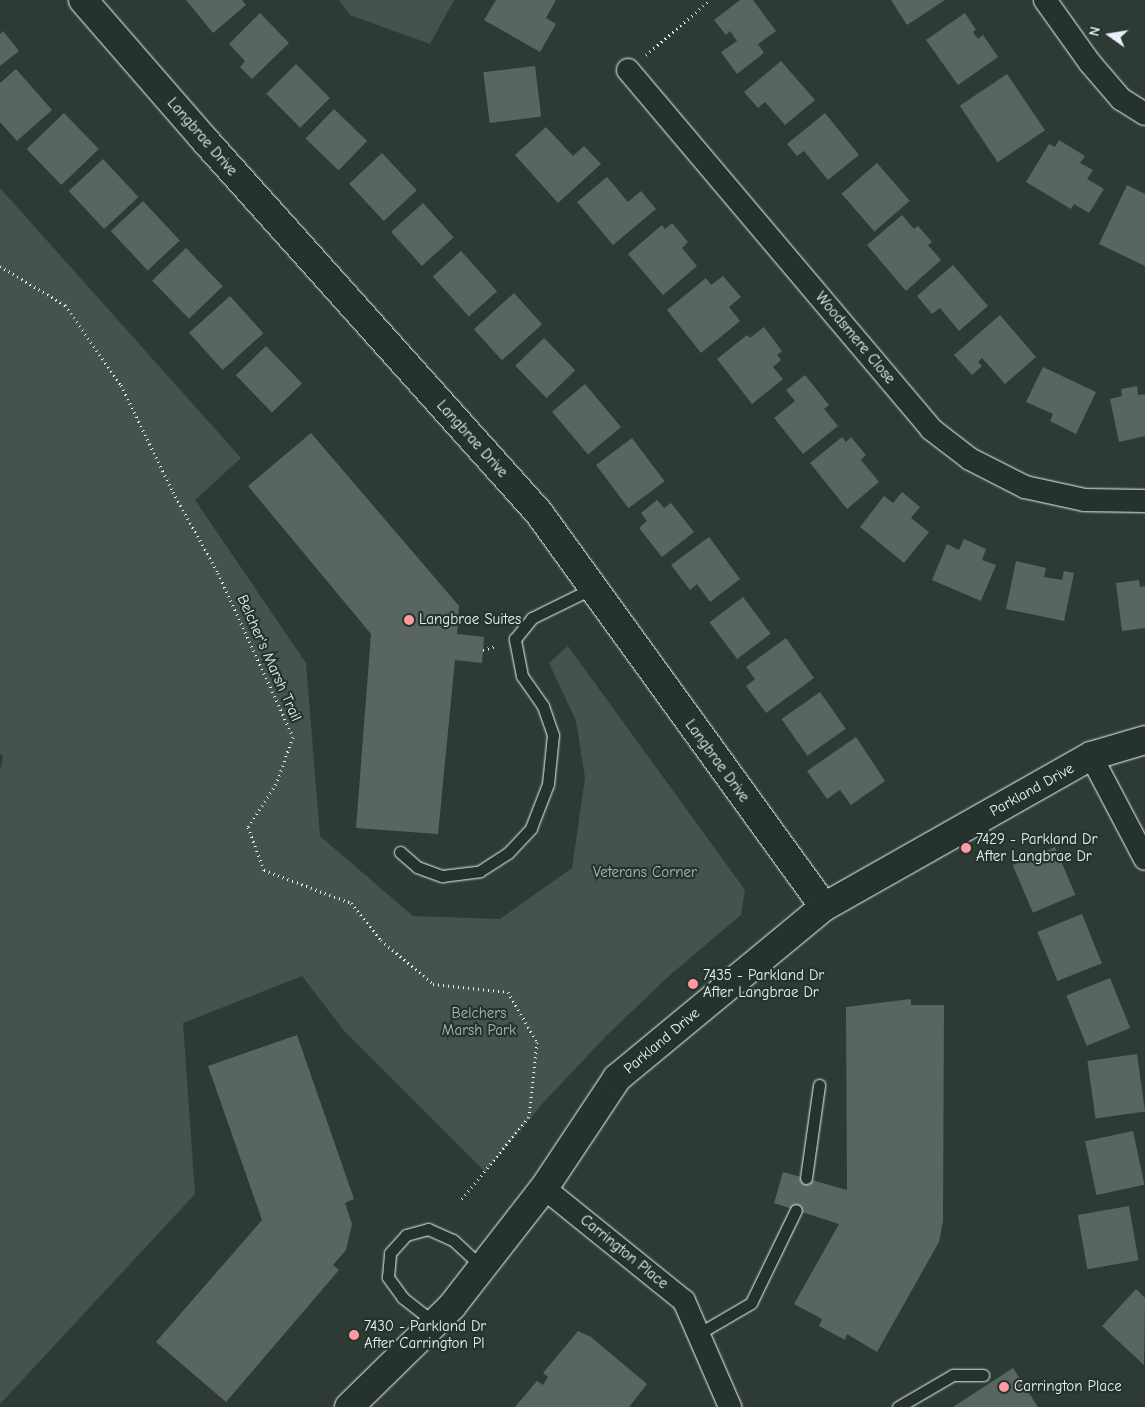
<!DOCTYPE html>
<style>
body{margin:0}
#map{position:relative;width:1145px;height:1407px;overflow:hidden;background:#2e3b35;font-family:"Comic Neue",sans-serif}
div>[style]{position:absolute}
.green>*{inset:0;background:#45524e}
.building>*{inset:0;background:#596563;transform-origin:0 0}
.path>*{height:3px;margin-top:-1.5px;transform-origin:0;background:repeating-linear-gradient(90deg,#e8f1f8 0 1px,transparent 0 5px)}
.roads{filter:drop-shadow(0 0 1px #e8f1f8) drop-shadow(0 0 1px #e8f1f8)}
.lane>*{height:11px;margin:-5.5px;padding:0 5.5px;transform-origin:5.5px;border-radius:5.5px;background:#26332d}
.street>*{height:22px;margin:-11px;padding:0 11px;transform-origin:11px;border-radius:11px;background:#26332d}
.secondary>*{height:28px;margin:-14px;padding:0 14px;transform-origin:14px;border-radius:14px;background:#26332d}
.dots>*{width:14px;height:14px;translate:-50% -50%;box-sizing:border-box;border:2px solid #26332d;border-radius:50%}
span{translate:-50% -50%;white-space:nowrap;text-align:center;line-height:1.15;-webkit-text-stroke:4.5px #26332d;paint-order:stroke}
.street-label{font-size:15px;color:#e8f1f8}
.poi-label{font-size:15px;color:#e8f1f8}
.left{translate:0 -50%;text-align:left}
.park-label{font-size:15px;color:#afb9bc}
.north{position:absolute;left:1085px;top:10px;width:50px;height:50px;-webkit-text-stroke:4px #26332d;paint-order:stroke;rotate:283deg;font-size:14px;font-weight:700;line-height:20px;text-align:center;color:#e8f1f8}
.north::after{content:'';display:block;margin:auto;width:18px;height:22px;background:#e8f1f8;clip-path:polygon(50% 0,100% 100%,50% 72%,0 100%)}
</style>
<div id="map">
<div class="green">
<i style="clip-path:polygon(339px 0,454px 0,430px 44px,350px 15px)"></i>
<i style="clip-path:polygon(0 188px,241px 458px,195px 500px,306px 663px,320px 836px,413px 916px,500px 919px,572px 868px,585px 778px,576px 721px,549px 663px,568px 646px,745px 890px,741px 915px,670px 975px,607px 1035px,543px 1103px,485px 1172px,345px 1032px,302px 976px,183px 1023px,195px 1194px,0 1404px,0 771px,3px 756px,0 753px)"></i>
</div>
<div class="building">
<i style="clip-path:polygon(186px 0,242px 0,246px 5px,213px 33px)"></i>
<i style="clip-path:polygon(496px 0,556px 0,546px 18px,556px 24px,540px 52px,484px 20px)"></i>
<i style="clip-path:polygon(740px 0,753px 0,776px 31px,758px 44px,764px 53px,737px 74px,721px 52px,737px 41px,730px 31px,726px 35px,714px 20px)"></i>
<i style="clip-path:polygon(891px 0,945px 0,907px 25px)"></i>
<i style="clip-path:polygon(260px 13px,289px 43px,252px 79px,240px 67px,245px 61px,229px 44px)"></i>
<i style="clip-path:polygon(965px 13px,976px 30px,973px 32px,978px 39px,983px 35px,998px 57px,958px 85px,926px 40px)"></i>
<i style="clip-path:polygon(3px 31px,19px 51px,0 66px,0 34px)"></i>
<i style="clip-path:polygon(781px 61px,815px 100px,785px 125px,765px 102px,758px 108px,744px 92px)"></i>
<i style="left:296px;top:64px;width:48px;height:42px;rotate:45deg"></i>
<i style="left:535px;top:66px;width:51px;height:52px;rotate:83deg"></i>
<i style="clip-path:polygon(16px 69px,52px 110px,17px 141px,0 122px,0 83px)"></i>
<i style="left:1007px;top:74px;width:68px;height:57px;rotate:56deg"></i>
<i style="left:334px;top:109px;width:46px;height:41px;rotate:44deg"></i>
<i style="left:64px;top:113px;width:50px;height:52px;rotate:46deg"></i>
<i style="clip-path:polygon(825px 113px,859px 155px,828px 180px,804px 151px,797px 156px,787px 144px)"></i>
<i style="clip-path:polygon(546px 127px,573px 156px,584px 146px,601px 164px,558px 203px,515px 155px)"></i>
<i style="clip-path:polygon(1059px 140px,1085px 156px,1080px 163px,1093px 170px,1087px 179px,1104px 189px,1089px 213px,1074px 204px,1071px 209px,1026px 182px,1049px 144px,1055px 147px)"></i>
<i style="left:382px;top:153px;width:51px;height:45px;rotate:47deg"></i>
<i style="left:103px;top:159px;width:52px;height:47px;rotate:47deg"></i>
<i style="left:877px;top:163px;width:50px;height:47px;rotate:49deg"></i>
<i style="clip-path:polygon(607px 177px,628px 202px,641px 191px,656px 209px,613px 245px,577px 202px)"></i>
<i style="clip-path:polygon(1127px 185px,1145px 194px,1145px 266px,1099px 244px)"></i>
<i style="left:143px;top:201px;width:54px;height:44px;rotate:47deg"></i>
<i style="left:423px;top:203px;width:46px;height:43px;rotate:48deg"></i>
<i style="clip-path:polygon(902px 215px,914px 229px,918px 226px,932px 242px,928px 245px,941px 260px,906px 291px,867px 245px)"></i>
<i style="clip-path:polygon(672px 223px,688px 242px,682px 248px,697px 266px,663px 295px,628px 254px,662px 225px,665px 229px)"></i>
<i style="left:186px;top:248px;width:53px;height:47px;rotate:46deg"></i>
<i style="left:461px;top:251px;width:54px;height:38px;rotate:48deg"></i>
<i style="clip-path:polygon(953px 265px,988px 306px,959px 331px,940px 308px,932px 314px,917px 296px)"></i>
<i style="clip-path:polygon(723px 276px,741px 297px,729px 307px,740px 321px,701px 353px,667px 310px,706px 278px,711px 285px)"></i>
<i style="left:514px;top:293px;width:42px;height:54px;rotate:48deg"></i>
<i style="left:230px;top:296px;width:50px;height:55px;rotate:48deg"></i>
<i style="clip-path:polygon(1000px 315px,1036px 357px,1005px 384px,982px 358px,978px 362px,982px 366px,972px 375px,954px 355px)"></i>
<i style="clip-path:polygon(764px 327px,782px 351px,777px 355px,781px 360px,773px 367px,783px 379px,752px 404px,717px 359px,747px 335px,750px 338px)"></i>
<i style="left:544px;top:338px;width:45px;height:40px;rotate:46deg"></i>
<i style="left:266px;top:346px;width:52px;height:42px;rotate:46deg"></i>
<i style="clip-path:polygon(1043px 367px,1096px 392px,1076px 434px,1050px 421px,1053px 414px,1026px 402px)"></i>
<i style="clip-path:polygon(805px 375px,829px 405px,824px 409px,838px 426px,803px 454px,774px 418px,795px 401px,786px 390px)"></i>
<i style="left:585px;top:384px;width:56px;height:43px;rotate:50deg"></i>
<i style="clip-path:polygon(1137px 386px,1138px 395px,1145px 394px,1145px 436px,1119px 442px,1110px 399px,1122px 396px,1121px 389px)"></i>
<i style="clip-path:polygon(311px 433px,459px 606px,457px 634px,484px 637px,482px 663px,455px 660px,438px 834px,356px 828px,371px 634px,248px 486px)"></i>
<i style="clip-path:polygon(842px 437px,846px 442px,851px 437px,866px 455px,861px 460px,879px 482px,847px 509px,810px 463px)"></i>
<i style="left:632px;top:438px;width:54px;height:45px;rotate:53deg"></i>
<i style="clip-path:polygon(902px 492px,920px 507px,911px 518px,929px 532px,904px 563px,860px 527px,884px 496px,893px 503px)"></i>
<i style="clip-path:polygon(657px 500px,664px 508px,671px 503px,694px 532px,662px 557px,639px 528px,647px 521px,641px 513px)"></i>
<i style="clip-path:polygon(709px 537px,740px 579px,710px 602px,697px 584px,690px 590px,671px 565px)"></i>
<i style="clip-path:polygon(964px 539px,986px 549px,982px 560px,996px 565px,981px 601px,932px 580px,947px 544px,959px 550px)"></i>
<i style="clip-path:polygon(1016px 561px,1046px 568px,1044px 577px,1062px 580px,1064px 571px,1074px 573px,1064px 621px,1006px 609px)"></i>
<i style="clip-path:polygon(1139px 580px,1140px 587px,1145px 586px,1145px 628px,1122px 631px,1116px 583px)"></i>
<i style="left:743px;top:597px;width:46px;height:42px;rotate:53deg"></i>
<i style="clip-path:polygon(786px 638px,814px 678px,766px 713px,746px 686px,755px 679px,746px 667px)"></i>
<i style="left:820px;top:692px;width:45px;height:47px;rotate:55deg"></i>
<i style="clip-path:polygon(856px 737px,885px 781px,851px 805px,840px 790px,827px 799px,807px 771px)"></i>
<i style="left:1055px;top:847px;width:52px;height:46px;rotate:67deg"></i>
<i style="left:1082px;top:914px;width:53px;height:48px;rotate:68deg"></i>
<i style="left:1110px;top:978px;width:54px;height:47px;rotate:68deg"></i>
<i style="clip-path:polygon(911px 999px,911px 1005px,944px 1005px,943px 1221px,939px 1242px,877px 1352px,847px 1334px,845px 1340px,819px 1326px,822px 1319px,794px 1304px,839px 1224px,774px 1203px,783px 1172px,847px 1190px,846px 1007px)"></i>
<i style="clip-path:polygon(297px 1035px,354px 1199px,345px 1203px,352px 1224px,346px 1250px,333px 1265px,339px 1270px,226px 1402px,156px 1342px,262px 1220px,208px 1066px)"></i>
<i style="left:1137px;top:1054px;width:58px;height:50px;rotate:82deg"></i>
<i style="left:1133px;top:1131px;width:55px;height:49px;rotate:78deg"></i>
<i style="left:1129px;top:1206px;width:55px;height:52px;rotate:80deg"></i>
<i style="clip-path:polygon(1136px 1289px,1145px 1298px,1144px 1365px,1102px 1326px)"></i>
<i style="clip-path:polygon(578px 1331px,591px 1337px,647px 1384px,629px 1407px,515px 1407px,537px 1381px,543px 1385px,548px 1377px,543px 1373px)"></i>
<i style="clip-path:polygon(1013px 1368px,1038px 1407px,953px 1407px)"></i>
</div>
<div class="path">
<i style="left:646px;top:55px;width:84px;rotate:-40.7deg"></i>
<i style="left:0;top:266px;width:76px;rotate:31deg"></i>
<i style="left:65px;top:305px;width:98px;rotate:55deg"></i>
<i style="left:121px;top:385px;width:119px;rotate:64.1deg"></i>
<i style="left:173px;top:492px;width:93px;rotate:60.9deg"></i>
<i style="left:218px;top:573px;width:180px;rotate:65.4deg"></i>
<i style="left:293px;top:737px;width:50px;rotate:109.9deg"></i>
<i style="left:276px;top:784px;width:51px;rotate:123.1deg"></i>
<i style="left:248px;top:827px;width:46px;rotate:69.6deg"></i>
<i style="left:264px;top:870px;width:93px;rotate:20.8deg"></i>
<i style="left:351px;top:903px;width:48px;rotate:51deg"></i>
<i style="left:381px;top:940px;width:68px;rotate:40.2deg"></i>
<i style="left:433px;top:984px;width:75px;rotate:6.1deg"></i>
<i style="left:508px;top:992px;width:58px;rotate:59.9deg"></i>
<i style="left:537px;top:1042px;width:75px;rotate:96.1deg"></i>
<i style="left:529px;top:1117px;width:109px;rotate:129.4deg"></i>
<i style="left:483px;top:650px;width:14px;rotate:-17deg"></i>
</div>
<div class="roads">
<div class="lane">
<i style="left:400px;top:852px;width:23px;rotate:41deg"></i>
<i style="left:417px;top:867px;width:27px;rotate:20deg"></i>
<i style="left:442px;top:876px;width:38px;rotate:-7deg"></i>
<i style="left:480px;top:871px;width:33px;rotate:-33deg"></i>
<i style="left:508px;top:853px;width:34px;rotate:-47deg"></i>
<i style="left:531px;top:828px;width:47px;rotate:-68.9deg"></i>
<i style="left:548px;top:784px;width:49px;rotate:-84.2deg"></i>
<i style="left:553px;top:735px;width:31px;rotate:-109deg"></i>
<i style="left:543px;top:706px;width:37px;rotate:-125deg"></i>
<i style="left:522px;top:676px;width:38px;rotate:-101deg"></i>
<i style="left:515px;top:639px;width:27px;rotate:-51deg"></i>
<i style="left:532px;top:618px;width:68px;rotate:-26.2deg"></i>
<i style="left:806px;top:1178px;width:94px;rotate:-82deg"></i>
<i style="left:435px;top:1323px;width:41px;rotate:-142deg"></i>
<i style="left:403px;top:1298px;width:26px;rotate:-126deg"></i>
<i style="left:388px;top:1277px;width:24px;rotate:-85deg"></i>
<i style="left:390px;top:1253px;width:24px;rotate:-48deg"></i>
<i style="left:406px;top:1235px;width:23px;rotate:-15deg"></i>
<i style="left:428px;top:1229px;width:27px;rotate:24deg"></i>
<i style="left:453px;top:1240px;width:40px;rotate:43deg"></i>
<i style="left:698px;top:1334px;width:61px;rotate:-30.3deg"></i>
<i style="left:751px;top:1303px;width:103px;rotate:-64.2deg"></i>
<i style="left:898px;top:1407px;width:64px;rotate:-30.2deg"></i>
<i style="left:953px;top:1375px;width:30px"></i>
</div>
<div class="street">
<i style="left:1045px;top:0;width:77px;rotate:54.5deg"></i>
<i style="left:1090px;top:63px;width:48px;rotate:49.3deg"></i>
<i style="left:1121px;top:99px;width:28px;rotate:32deg"></i>
<i style="left:628px;top:70px;width:470px;rotate:49.8deg"></i>
<i style="left:931px;top:429px;width:49px;rotate:37.6deg"></i>
<i style="left:970px;top:459px;width:62px;rotate:27deg"></i>
<i style="left:1025px;top:487px;width:61px;rotate:12.2deg"></i>
<i style="left:1085px;top:500px;width:60px;rotate:1deg"></i>
<i style="left:1091px;top:756px;width:116px;rotate:62.3deg"></i>
<i style="left:544px;top:1188px;width:180px;rotate:38.9deg"></i>
<i style="left:684px;top:1301px;width:116px;rotate:66.5deg"></i>
</div>
<div class="secondary">
<i style="left:83px;top:0;width:181px;rotate:49deg"></i>
<i style="left:202px;top:137px;width:505px;rotate:48.13deg"></i>
<i style="left:539px;top:513px;width:486px;rotate:54.1deg"></i>
<i style="left:349px;top:1407px;width:144px;rotate:-44.4deg"></i>
<i style="left:452px;top:1306px;width:150px;rotate:-52.1deg"></i>
<i style="left:544px;top:1188px;width:132px;rotate:-56.4deg"></i>
<i style="left:617px;top:1078px;width:268px;rotate:-39.6deg"></i>
<i style="left:824px;top:907px;width:307px;rotate:-29.5deg"></i>
<i style="left:1091px;top:756px;width:56px;rotate:-16.5deg"></i>
</div>
</div>
<div class="dots">
<i style="left:409px;top:620px;background:#ff9aa2"></i>
<i style="left:966px;top:848px;background:#ff9aa2"></i>
<i style="left:693px;top:984px;background:#ff9aa2"></i>
<i style="left:354px;top:1335px;background:#ff9aa2"></i>
<i style="left:1004px;top:1387px;background:#ff9aa2"></i>
</div>
<div class="street-label">
<span style="left:202px;top:137px;rotate:49deg">Langbrae Drive</span>
<span style="left:855px;top:338px;rotate:50deg">Woodsmere Close</span>
<span style="left:472px;top:439px;rotate:48deg">Langbrae Drive</span>
<span style="left:269px;top:658px;rotate:66deg">Belcher's Marsh Trail</span>
<span style="left:717px;top:761px;rotate:54deg">Langbrae Drive</span>
<span style="left:1032px;top:790px;rotate:-29deg">Parkland Drive</span>
<span style="left:662px;top:1041px;rotate:-40deg">Parkland Drive</span>
<span style="left:624px;top:1252px;rotate:39deg">Carrington Place</span>
</div>
<div class="poi-label">
<span class="left" style="left:419px;top:620px">Langbrae Suites</span>
<span class="left" style="left:976px;top:848px">7429 - Parkland Dr<br>After Langbrae Dr</span>
<span class="left" style="left:703px;top:984px">7435 - Parkland Dr<br>After Langbrae Dr</span>
<span class="left" style="left:364px;top:1335px">7430 - Parkland Dr<br>After Carrington Pl</span>
<span class="left" style="left:1014px;top:1387px">Carrington Place</span>
</div>
<div class="park-label">
<span style="left:645px;top:873px">Veterans Corner</span>
<span style="left:479px;top:1022px">Belchers<br>Marsh Park</span>
</div>
<div class="north">N</div>
</div>
